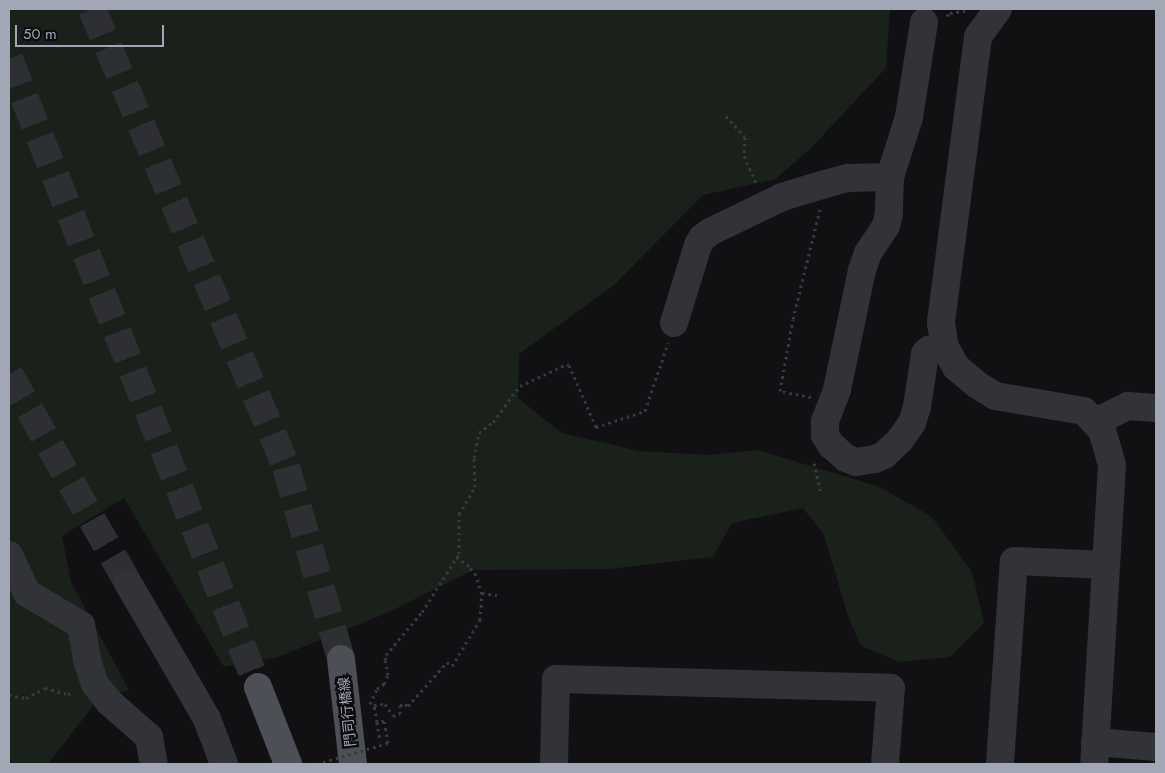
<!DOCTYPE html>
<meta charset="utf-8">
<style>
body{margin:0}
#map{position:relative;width:1165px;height:773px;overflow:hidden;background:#111113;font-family:Jost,"Noto Sans JP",sans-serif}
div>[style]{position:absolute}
.green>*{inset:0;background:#19211a}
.minor-tunnel>*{height:28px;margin-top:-14px;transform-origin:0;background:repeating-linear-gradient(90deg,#2e2f33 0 28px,transparent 0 42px)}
.major-tunnel>*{height:28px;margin-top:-14px;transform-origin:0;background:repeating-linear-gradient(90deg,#2e2f33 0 28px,transparent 0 42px)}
.path>*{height:3px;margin-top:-1.5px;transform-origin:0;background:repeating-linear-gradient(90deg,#383a3f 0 2.5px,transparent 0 6.5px)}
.minor>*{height:28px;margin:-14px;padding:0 14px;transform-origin:14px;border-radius:14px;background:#323338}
.major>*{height:28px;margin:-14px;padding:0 14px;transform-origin:14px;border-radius:14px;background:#4d4f57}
.path-bridge>*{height:3px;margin-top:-1.5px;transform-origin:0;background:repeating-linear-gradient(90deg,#383a3f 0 2.5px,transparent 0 6.5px)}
span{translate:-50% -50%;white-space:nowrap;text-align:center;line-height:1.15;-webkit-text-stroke:5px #0c0c0e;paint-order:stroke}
.street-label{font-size:14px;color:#a1a7b5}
.frame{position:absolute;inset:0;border:10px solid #a1a7b5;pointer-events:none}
.scale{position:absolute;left:15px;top:25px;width:149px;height:22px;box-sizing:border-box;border:2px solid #a1a7b5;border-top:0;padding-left:6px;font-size:15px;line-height:18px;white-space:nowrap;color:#a1a7b5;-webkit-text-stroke:4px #0c0c0e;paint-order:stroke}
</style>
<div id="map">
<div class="green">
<i style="clip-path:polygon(9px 9px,890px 9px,886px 68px,810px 149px,776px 179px,703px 195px,614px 285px,519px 354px,518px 398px,562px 433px,639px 451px,708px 455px,758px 450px,880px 487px,932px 517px,972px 572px,984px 623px,950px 657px,899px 662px,861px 646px,848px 616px,824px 535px,803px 508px,732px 523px,713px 557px,609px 569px,473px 570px,387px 613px,278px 657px,224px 667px,124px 498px,62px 536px,71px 582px,129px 690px,96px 702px,48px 764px,9px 764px)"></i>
</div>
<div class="minor-tunnel">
<i style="left:9px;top:374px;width:241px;rotate:60.3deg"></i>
</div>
<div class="major-tunnel">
<i style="left:92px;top:9px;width:497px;rotate:67deg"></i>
<i style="left:286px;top:467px;width:200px;rotate:74deg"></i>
<i style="left:9px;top:59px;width:676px;rotate:68.37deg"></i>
</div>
<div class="path">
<i style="left:947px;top:16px;width:4px;rotate:-45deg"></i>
<i style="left:950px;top:13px;width:19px;rotate:-9deg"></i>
<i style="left:726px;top:116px;width:28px;rotate:48deg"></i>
<i style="left:745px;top:137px;width:19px;rotate:93deg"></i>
<i style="left:744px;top:156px;width:30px;rotate:66deg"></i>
<i style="left:811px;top:397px;width:32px;rotate:-169deg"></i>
<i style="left:780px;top:391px;width:73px;rotate:-79.8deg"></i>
<i style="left:793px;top:319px;width:113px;rotate:-76.2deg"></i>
<i style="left:814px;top:463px;width:32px;rotate:77deg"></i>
<i style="left:482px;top:593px;width:15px;rotate:8deg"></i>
<i style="left:9px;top:695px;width:17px;rotate:10deg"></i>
<i style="left:26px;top:698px;width:21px;rotate:-28deg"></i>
<i style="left:45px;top:688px;width:24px;rotate:15deg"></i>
<i style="left:68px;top:694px;width:6px;rotate:-18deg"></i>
<i style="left:370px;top:704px;width:17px;rotate:-65deg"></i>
<i style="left:377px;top:689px;width:9px;rotate:-36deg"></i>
<i style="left:384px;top:684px;width:10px;rotate:-66deg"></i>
<i style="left:388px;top:675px;width:15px;rotate:-101deg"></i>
<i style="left:385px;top:660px;width:5px;rotate:-79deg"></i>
<i style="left:386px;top:655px;width:56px;rotate:-50.1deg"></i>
<i style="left:422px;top:612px;width:69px;rotate:-57.5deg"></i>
<i style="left:459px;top:554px;width:40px;rotate:-90deg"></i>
<i style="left:459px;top:514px;width:31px;rotate:-59deg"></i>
<i style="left:475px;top:487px;width:29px;rotate:-92deg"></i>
<i style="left:474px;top:458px;width:25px;rotate:-79deg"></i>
<i style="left:479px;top:433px;width:18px;rotate:-38deg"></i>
<i style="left:493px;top:422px;width:45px;rotate:-53.1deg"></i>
<i style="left:520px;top:386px;width:52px;rotate:-25.1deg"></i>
<i style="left:567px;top:364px;width:2px;rotate:27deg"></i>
<i style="left:569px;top:365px;width:68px;rotate:66.5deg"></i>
<i style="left:596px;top:427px;width:52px;rotate:-18.1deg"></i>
<i style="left:645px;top:411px;width:72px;rotate:-71.3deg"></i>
<i style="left:377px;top:722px;width:20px;rotate:81deg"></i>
<i style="left:388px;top:743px;width:22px;rotate:-100deg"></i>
<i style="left:384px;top:721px;width:7px;rotate:172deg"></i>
<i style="left:377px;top:722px;width:17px;rotate:-100deg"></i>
<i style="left:374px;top:705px;width:11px;rotate:-5deg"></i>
<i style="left:385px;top:704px;width:14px;rotate:56deg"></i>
<i style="left:393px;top:716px;width:7px;rotate:-16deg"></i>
<i style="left:400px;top:714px;width:9px;rotate:-90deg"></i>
<i style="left:400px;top:705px;width:5px;rotate:-11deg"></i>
<i style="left:405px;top:704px;width:4px;rotate:34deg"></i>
<i style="left:408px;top:706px;width:59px;rotate:-48.4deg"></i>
<i style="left:447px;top:662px;width:6px;rotate:39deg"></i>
<i style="left:452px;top:666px;width:54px;rotate:-58.7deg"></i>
<i style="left:480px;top:620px;width:26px;rotate:-86deg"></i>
<i style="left:482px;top:594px;width:20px;rotate:-108deg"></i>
<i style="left:476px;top:575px;width:11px;rotate:-128deg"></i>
<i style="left:469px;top:566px;width:16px;rotate:-145deg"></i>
</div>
<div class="minor">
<i style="left:998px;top:9px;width:34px;rotate:126deg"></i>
<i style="left:978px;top:37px;width:288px;rotate:97.4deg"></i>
<i style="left:941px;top:323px;width:24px;rotate:81deg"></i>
<i style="left:945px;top:347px;width:23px;rotate:61deg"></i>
<i style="left:956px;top:367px;width:26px;rotate:40deg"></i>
<i style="left:976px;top:384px;width:22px;rotate:32deg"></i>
<i style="left:995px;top:396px;width:90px;rotate:9.6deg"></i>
<i style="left:1084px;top:411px;width:26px;rotate:47deg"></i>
<i style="left:1102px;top:430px;width:36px;rotate:74deg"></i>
<i style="left:1112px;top:465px;width:300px;rotate:93.4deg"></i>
<i style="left:890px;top:177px;width:63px;rotate:-72.4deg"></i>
<i style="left:909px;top:117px;width:96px;rotate:-81deg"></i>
<i style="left:674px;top:323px;width:82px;rotate:-72.9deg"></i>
<i style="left:698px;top:245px;width:8px;rotate:-60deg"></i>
<i style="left:702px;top:238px;width:10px;rotate:-37deg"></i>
<i style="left:710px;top:232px;width:80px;rotate:-25.9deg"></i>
<i style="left:782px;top:197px;width:45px;rotate:-16.8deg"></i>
<i style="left:825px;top:184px;width:24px;rotate:-15deg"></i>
<i style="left:848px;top:178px;width:42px;rotate:-1.4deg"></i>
<i style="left:890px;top:177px;width:36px;rotate:92deg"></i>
<i style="left:889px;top:213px;width:13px;rotate:103deg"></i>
<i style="left:886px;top:226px;width:32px;rotate:124deg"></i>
<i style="left:868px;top:253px;width:18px;rotate:109deg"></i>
<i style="left:862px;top:270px;width:123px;rotate:101.8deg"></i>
<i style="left:837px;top:390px;width:34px;rotate:111deg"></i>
<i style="left:825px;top:422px;width:13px;rotate:90deg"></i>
<i style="left:825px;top:435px;width:12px;rotate:59deg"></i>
<i style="left:831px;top:445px;width:20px;rotate:41deg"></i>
<i style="left:846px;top:458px;width:11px;rotate:22deg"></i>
<i style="left:856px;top:462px;width:19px;rotate:-9deg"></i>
<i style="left:875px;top:459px;width:10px;rotate:-24deg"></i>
<i style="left:884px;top:455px;width:22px;rotate:-43deg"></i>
<i style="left:900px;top:440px;width:21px;rotate:-55deg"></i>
<i style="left:912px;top:423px;width:17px;rotate:-73deg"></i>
<i style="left:917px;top:407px;width:54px;rotate:-81.4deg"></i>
<i style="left:925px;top:354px;width:6px;rotate:-45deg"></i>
<i style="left:929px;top:350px;width:16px;rotate:-11deg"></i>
<i style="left:1095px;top:422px;width:37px;rotate:-26deg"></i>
<i style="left:1128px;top:406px;width:28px;rotate:4deg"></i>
<i style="left:9px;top:555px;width:42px;rotate:64.7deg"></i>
<i style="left:27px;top:593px;width:63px;rotate:30.7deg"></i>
<i style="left:81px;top:625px;width:36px;rotate:80deg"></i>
<i style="left:87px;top:660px;width:25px;rotate:72deg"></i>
<i style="left:95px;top:684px;width:23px;rotate:52deg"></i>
<i style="left:109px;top:702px;width:53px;rotate:41.2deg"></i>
<i style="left:149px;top:737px;width:27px;rotate:80deg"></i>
<i style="left:128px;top:583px;width:157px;rotate:59.8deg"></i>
<i style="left:207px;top:719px;width:48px;rotate:69.3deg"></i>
<i style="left:1095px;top:742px;width:61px;rotate:4.7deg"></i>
<i style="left:554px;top:764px;width:85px;rotate:-88.7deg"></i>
<i style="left:556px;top:679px;width:335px;rotate:1.5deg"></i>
<i style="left:891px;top:688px;width:76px;rotate:94.5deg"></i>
<i style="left:1000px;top:764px;width:203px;rotate:-86.1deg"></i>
<i style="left:1014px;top:561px;width:92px;rotate:2.5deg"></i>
</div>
<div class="major">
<i style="left:341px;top:659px;width:106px;rotate:83.5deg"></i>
<i style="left:258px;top:687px;width:83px;rotate:68.7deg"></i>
</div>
<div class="path-bridge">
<i style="left:317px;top:764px;width:74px;rotate:-16.5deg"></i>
</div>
<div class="street-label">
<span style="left:347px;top:712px;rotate:-96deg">門司行橋線</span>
</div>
<div class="frame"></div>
<div class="scale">50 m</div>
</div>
